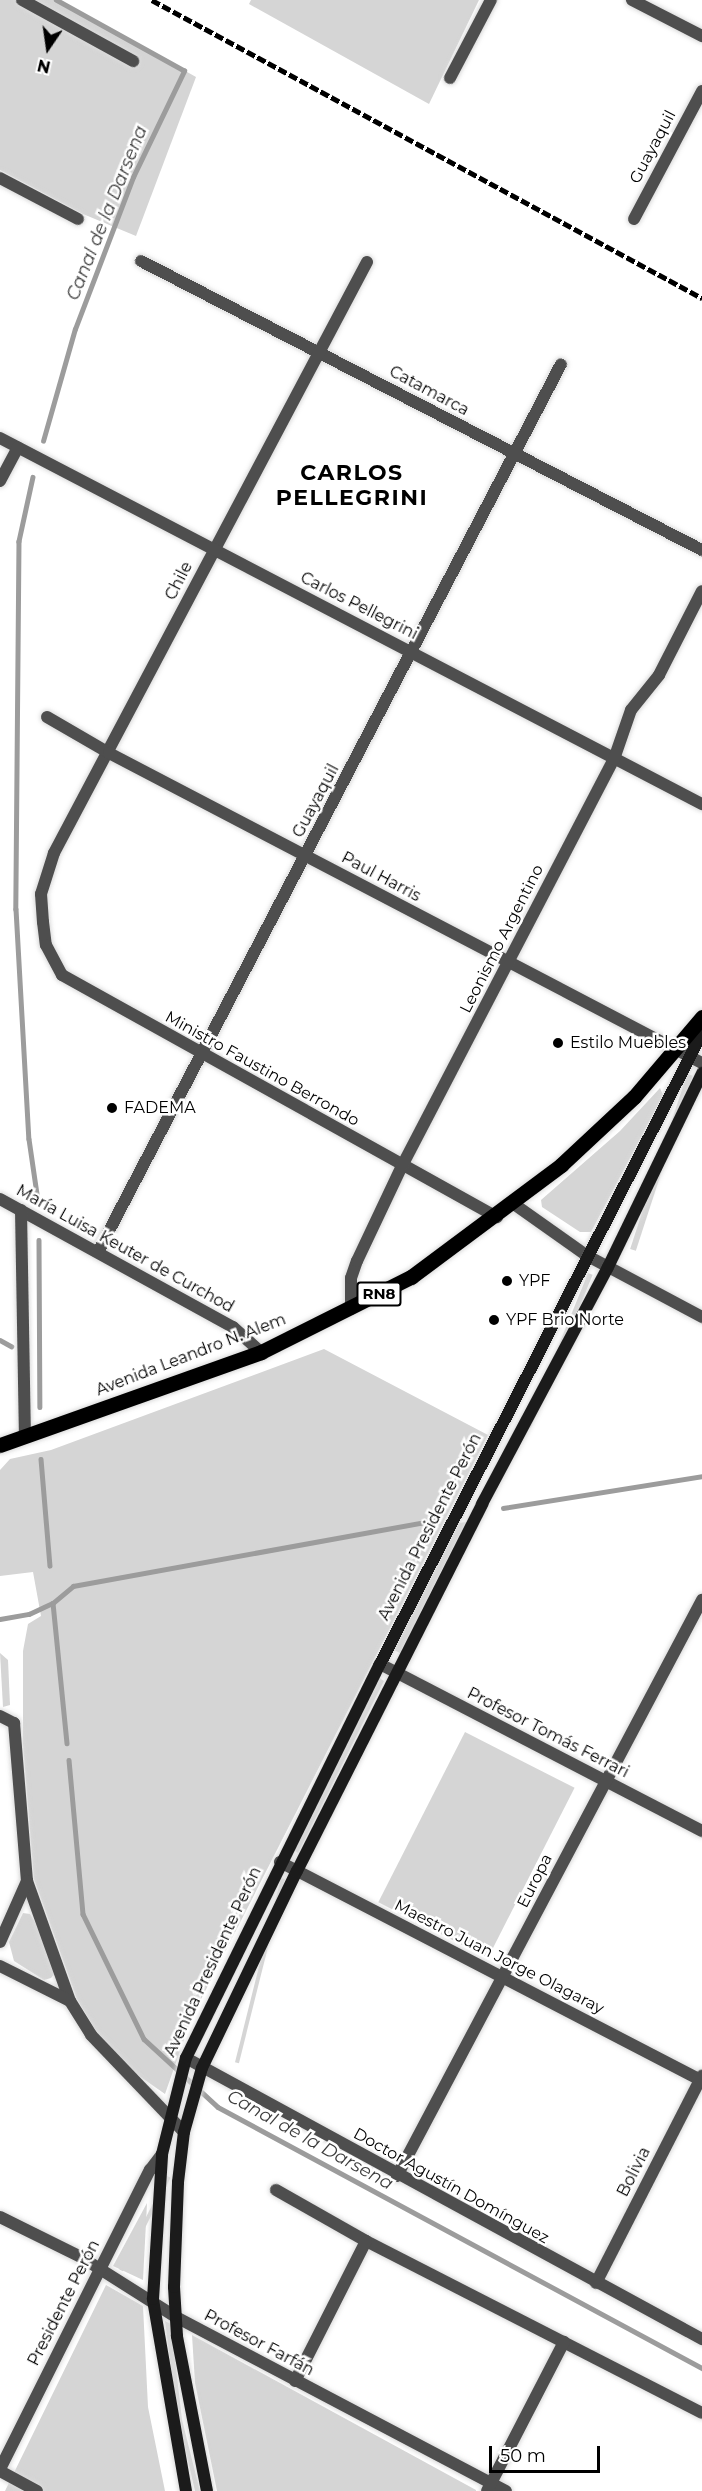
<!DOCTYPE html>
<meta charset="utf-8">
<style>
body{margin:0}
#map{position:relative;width:702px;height:2491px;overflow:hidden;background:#fff;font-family:Montserrat,sans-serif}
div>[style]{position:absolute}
.green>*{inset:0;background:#d5d5d5;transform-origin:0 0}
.stream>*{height:4.5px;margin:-2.25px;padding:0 2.25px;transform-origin:2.25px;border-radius:2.25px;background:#9c9c9c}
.roads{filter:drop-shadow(0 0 2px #dbdbdb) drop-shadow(0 0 2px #dbdbdb)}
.minor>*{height:12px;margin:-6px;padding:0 6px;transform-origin:6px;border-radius:6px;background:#4e4e4e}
.tertiary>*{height:12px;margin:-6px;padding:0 6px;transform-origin:6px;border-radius:6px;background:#4e4e4e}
.secondary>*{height:12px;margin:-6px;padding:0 6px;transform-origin:6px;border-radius:6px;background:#1b1b1b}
.primary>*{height:15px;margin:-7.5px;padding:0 7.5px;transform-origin:7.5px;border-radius:7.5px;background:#000}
.rail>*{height:4.5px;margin-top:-2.25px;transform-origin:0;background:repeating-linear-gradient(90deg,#000 0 9px,transparent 0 12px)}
.dots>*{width:16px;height:16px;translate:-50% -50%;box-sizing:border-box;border:3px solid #fff;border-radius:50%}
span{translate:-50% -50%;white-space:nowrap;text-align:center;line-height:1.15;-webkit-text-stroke:5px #fff;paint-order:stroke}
.shield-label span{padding:2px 4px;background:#fff;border:2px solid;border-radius:4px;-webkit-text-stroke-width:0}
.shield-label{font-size:15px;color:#000;font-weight:700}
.street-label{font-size:16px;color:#000}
.poi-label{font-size:16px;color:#000}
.left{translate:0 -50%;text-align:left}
.water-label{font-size:18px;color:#3d3d3d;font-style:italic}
.district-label{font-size:22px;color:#000;font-weight:700;letter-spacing:1.5px}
.north{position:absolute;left:18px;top:18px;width:60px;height:60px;-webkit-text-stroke:4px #fff;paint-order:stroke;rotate:193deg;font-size:16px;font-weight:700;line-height:24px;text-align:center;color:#000}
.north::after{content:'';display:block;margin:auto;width:21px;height:27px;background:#000;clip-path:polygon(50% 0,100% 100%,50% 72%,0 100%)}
.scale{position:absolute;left:489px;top:2446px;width:111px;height:27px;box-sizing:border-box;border:3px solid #000;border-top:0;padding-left:8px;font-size:18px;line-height:21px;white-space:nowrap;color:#000;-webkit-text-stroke:4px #fff;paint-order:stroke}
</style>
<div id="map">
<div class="green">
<i style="clip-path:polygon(0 0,59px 0,196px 77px,136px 236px,83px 214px,0 170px)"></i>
<i style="clip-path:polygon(251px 0,479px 0,429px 104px,249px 4px)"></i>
<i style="left:687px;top:1074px;width:6px;height:184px;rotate:18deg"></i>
<i style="clip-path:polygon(660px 1088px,663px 1095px,591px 1232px,580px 1232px,542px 1207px,541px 1200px,620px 1131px)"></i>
<i style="left:588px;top:1273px;width:5px;height:165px;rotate:22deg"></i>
<i style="clip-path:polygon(324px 1349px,488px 1435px,192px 2017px,165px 2094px,132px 2071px,98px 2034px,77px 1999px,34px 1879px,23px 1744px,23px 1651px,28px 1624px,41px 1616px,33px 1572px,0 1576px,0 1470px,10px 1459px,51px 1450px)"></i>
<i style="clip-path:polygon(466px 1522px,400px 1653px,394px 1650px,459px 1523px)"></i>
<i style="clip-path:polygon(0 1653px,8px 1660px,10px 1705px,3px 1707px)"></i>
<i style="clip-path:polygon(379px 1678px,384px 1681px,298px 1853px,294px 1850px)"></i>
<i style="left:465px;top:1732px;width:123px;height:191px;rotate:27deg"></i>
<i style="left:281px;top:1878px;width:4px;height:190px;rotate:14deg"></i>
<i style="clip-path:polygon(23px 1913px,30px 1914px,36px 1924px,55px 1973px,51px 1978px,44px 1980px,14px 1961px,9px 1942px)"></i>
<i style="left:167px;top:2176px;width:4px;height:105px;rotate:27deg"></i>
<i style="clip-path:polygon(147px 2203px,143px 2280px,113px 2266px)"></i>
<i style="clip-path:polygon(106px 2285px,143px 2306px,148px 2407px,165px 2491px,5px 2491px)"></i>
<i style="clip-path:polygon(165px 2321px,171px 2324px,182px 2420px,200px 2491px,195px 2491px,177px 2414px)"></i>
<i style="clip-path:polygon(192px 2335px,476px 2490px,476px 2491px,217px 2491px,195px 2383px)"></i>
</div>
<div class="stream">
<i style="left:43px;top:441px;width:116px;rotate:-74.1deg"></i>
<i style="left:75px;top:329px;width:163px;rotate:-69.1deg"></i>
<i style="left:133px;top:177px;width:118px;rotate:-64.3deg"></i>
<i style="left:184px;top:71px;width:146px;rotate:-151deg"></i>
<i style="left:33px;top:477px;width:66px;rotate:102.3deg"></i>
<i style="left:19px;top:541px;width:368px;rotate:90.5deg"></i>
<i style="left:16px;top:909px;width:230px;rotate:86.8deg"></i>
<i style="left:29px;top:1139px;width:63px;rotate:81.7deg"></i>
<i style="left:39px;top:1240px;width:167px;rotate:89.7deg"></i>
<i style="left:0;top:1340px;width:13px;rotate:29deg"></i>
<i style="left:41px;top:1459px;width:107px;rotate:85.2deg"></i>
<i style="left:503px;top:1508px;width:202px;rotate:-9.1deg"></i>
<i style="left:53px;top:1603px;width:141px;rotate:84.3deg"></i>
<i style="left:0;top:1619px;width:29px;rotate:-10deg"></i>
<i style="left:29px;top:1614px;width:26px;rotate:-25deg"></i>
<i style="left:53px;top:1603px;width:26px;rotate:-40deg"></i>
<i style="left:73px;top:1586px;width:368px;rotate:-10.3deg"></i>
<i style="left:69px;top:1760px;width:155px;rotate:84.8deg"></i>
<i style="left:83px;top:1914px;width:139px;rotate:64deg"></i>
<i style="left:144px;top:2039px;width:100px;rotate:42.6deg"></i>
<i style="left:218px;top:2107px;width:550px;rotate:28.34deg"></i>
</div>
<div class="roads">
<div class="minor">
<i style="left:22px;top:0;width:127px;rotate:28.8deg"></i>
<i style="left:632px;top:0;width:79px;rotate:27.2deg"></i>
<i style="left:450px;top:78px;width:88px;rotate:-62.3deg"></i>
<i style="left:0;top:178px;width:88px;rotate:27.7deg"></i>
<i style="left:634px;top:219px;width:145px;rotate:-62deg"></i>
<i style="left:141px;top:261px;width:631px;rotate:27.26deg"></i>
<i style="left:367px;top:262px;width:669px;rotate:117.91deg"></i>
<i style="left:54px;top:853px;width:43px;rotate:107.6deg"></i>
<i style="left:41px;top:894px;width:28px;rotate:86deg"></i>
<i style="left:43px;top:922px;width:23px;rotate:83deg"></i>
<i style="left:46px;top:945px;width:34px;rotate:62deg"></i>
<i style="left:62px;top:975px;width:498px;rotate:29.1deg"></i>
<i style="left:0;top:438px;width:792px;rotate:27.54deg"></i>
<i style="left:0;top:481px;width:38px;rotate:-62deg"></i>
<i style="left:47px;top:717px;width:72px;rotate:30.1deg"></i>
<i style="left:109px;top:753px;width:669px;rotate:27.6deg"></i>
<i style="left:0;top:1199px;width:266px;rotate:28.8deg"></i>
<i style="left:233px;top:1327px;width:38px;rotate:42deg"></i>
<i style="left:514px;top:1204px;width:88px;rotate:35.3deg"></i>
<i style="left:586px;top:1255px;width:132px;rotate:28.1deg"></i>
<i style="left:21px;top:1210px;width:225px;rotate:89deg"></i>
<i style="left:98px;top:1252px;width:1001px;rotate:-62.46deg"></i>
<i style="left:351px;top:1309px;width:31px;rotate:-90deg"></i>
<i style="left:351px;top:1278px;width:18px;rotate:-71deg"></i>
<i style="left:357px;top:1261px;width:105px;rotate:-64.7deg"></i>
<i style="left:402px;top:1166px;width:459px;rotate:-62.5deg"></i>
<i style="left:614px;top:759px;width:52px;rotate:-70.9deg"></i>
<i style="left:631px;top:710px;width:45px;rotate:-51.3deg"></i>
<i style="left:659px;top:675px;width:94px;rotate:-62.9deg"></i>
<i style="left:380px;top:1664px;width:363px;rotate:27.4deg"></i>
<i style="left:0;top:1716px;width:16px;rotate:27deg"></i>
<i style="left:14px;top:1723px;width:159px;rotate:85.3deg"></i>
<i style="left:27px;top:1881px;width:127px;rotate:70.3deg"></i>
<i style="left:70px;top:2001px;width:40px;rotate:58deg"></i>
<i style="left:91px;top:2035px;width:134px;rotate:46.2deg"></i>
<i style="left:280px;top:1862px;width:475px;rotate:27.4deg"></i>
<i style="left:0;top:1942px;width:67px;rotate:-66.1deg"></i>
<i style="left:0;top:1966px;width:78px;rotate:26.6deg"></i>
<i style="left:397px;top:2176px;width:652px;rotate:-62.1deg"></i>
<i style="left:276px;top:2190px;width:103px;rotate:29.5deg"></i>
<i style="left:366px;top:2241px;width:377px;rotate:27.1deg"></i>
<i style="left:0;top:2217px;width:90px;rotate:26.3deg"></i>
<i style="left:81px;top:2257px;width:112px;rotate:32.3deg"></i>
<i style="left:176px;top:2317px;width:373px;rotate:27.8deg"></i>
<i style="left:596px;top:2283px;width:233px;rotate:-62.9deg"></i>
<i style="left:295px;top:2381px;width:157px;rotate:-63.1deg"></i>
<i style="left:0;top:2471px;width:42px;rotate:28.4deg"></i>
<i style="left:487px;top:2491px;width:168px;rotate:-62.7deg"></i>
</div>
<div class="tertiary">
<i style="left:186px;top:2058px;width:588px;rotate:28.57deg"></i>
<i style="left:0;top:2469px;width:335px;rotate:-63.4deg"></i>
<i style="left:150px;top:2170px;width:20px;rotate:-53deg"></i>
</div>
<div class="secondary">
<i style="left:186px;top:2491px;width:195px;rotate:-99.8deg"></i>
<i style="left:153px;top:2299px;width:145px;rotate:-86.4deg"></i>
<i style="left:162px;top:2154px;width:99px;rotate:-76deg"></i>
<i style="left:186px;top:2058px;width:439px;rotate:-63.8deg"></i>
<i style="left:380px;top:1664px;width:708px;rotate:-62.96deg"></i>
<i style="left:207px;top:2491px;width:158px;rotate:-101deg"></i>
<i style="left:177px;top:2336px;width:49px;rotate:-93.5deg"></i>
<i style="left:174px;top:2287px;width:105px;rotate:-87.8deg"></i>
<i style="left:178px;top:2182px;width:50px;rotate:-83.2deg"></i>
<i style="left:184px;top:2132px;width:66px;rotate:-74.3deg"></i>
<i style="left:202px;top:2068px;width:219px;rotate:-64.3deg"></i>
<i style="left:297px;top:1871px;width:411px;rotate:-63.2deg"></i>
<i style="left:482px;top:1504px;width:268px;rotate:-62deg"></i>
<i style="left:608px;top:1267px;width:216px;rotate:-64.1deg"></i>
</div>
<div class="primary">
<i style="left:0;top:1445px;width:277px;rotate:-19.6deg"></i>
<i style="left:261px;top:1352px;width:168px;rotate:-26.6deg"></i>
<i style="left:411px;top:1277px;width:187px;rotate:-36.7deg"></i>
<i style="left:561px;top:1165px;width:100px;rotate:-43deg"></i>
<i style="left:634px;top:1097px;width:105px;rotate:-49.6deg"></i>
</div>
</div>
<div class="rail">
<i style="left:152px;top:0;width:626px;rotate:28.45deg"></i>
</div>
<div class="dots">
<i style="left:558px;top:1043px;background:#000"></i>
<i style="left:112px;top:1108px;background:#000"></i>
<i style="left:507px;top:1281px;background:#000"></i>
<i style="left:494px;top:1320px;background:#000"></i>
</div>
<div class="shield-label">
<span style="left:379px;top:1294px">RN8</span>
</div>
<div class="street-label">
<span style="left:653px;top:147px;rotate:-62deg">Guayaquil</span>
<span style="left:429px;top:391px;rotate:28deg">Catamarca</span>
<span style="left:179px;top:581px;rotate:-63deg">Chile</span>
<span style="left:359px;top:606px;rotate:27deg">Carlos Pellegrini</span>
<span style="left:316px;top:801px;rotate:-62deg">Guayaquil</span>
<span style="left:381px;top:877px;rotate:28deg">Paul Harris</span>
<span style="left:502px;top:939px;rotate:-63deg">Leonismo Argentino</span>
<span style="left:262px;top:1069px;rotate:29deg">Ministro Faustino Berrondo</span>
<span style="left:125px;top:1249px;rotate:29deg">María Luisa Keuter de Curchod</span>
<span style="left:191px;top:1355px;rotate:-21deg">Avenida Leandro N. Alem</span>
<span style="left:430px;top:1527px;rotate:-63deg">Avenida Presidente Perón</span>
<span style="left:548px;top:1733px;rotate:27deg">Profesor Tomás Ferrari</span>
<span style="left:535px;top:1881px;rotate:-63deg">Europa</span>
<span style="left:499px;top:1957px;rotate:27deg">Maestro Juan Jorge Olagaray</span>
<span style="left:213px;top:1962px;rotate:-65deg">Avenida Presidente Perón</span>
<span style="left:634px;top:2172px;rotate:-63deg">Bolivia</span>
<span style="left:451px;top:2186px;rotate:29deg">Doctor Agustín Domínguez</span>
<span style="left:64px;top:2303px;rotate:-63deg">Presidente Perón</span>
<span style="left:259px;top:2343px;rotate:28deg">Profesor Farfán</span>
</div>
<div class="poi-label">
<span class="left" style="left:570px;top:1043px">Estilo Muebles</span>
<span class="left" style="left:124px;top:1108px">FADEMA</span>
<span class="left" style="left:519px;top:1281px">YPF</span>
<span class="left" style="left:506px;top:1320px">YPF Brio Norte</span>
</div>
<div class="water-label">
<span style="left:107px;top:213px;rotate:-68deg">Canal de la Darsena</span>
<span style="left:310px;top:2140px;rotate:29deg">Canal de la Darsena</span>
</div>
<div class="district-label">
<span style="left:352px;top:485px">CARLOS<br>PELLEGRINI</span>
</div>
<div class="north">N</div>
<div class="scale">50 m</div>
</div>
